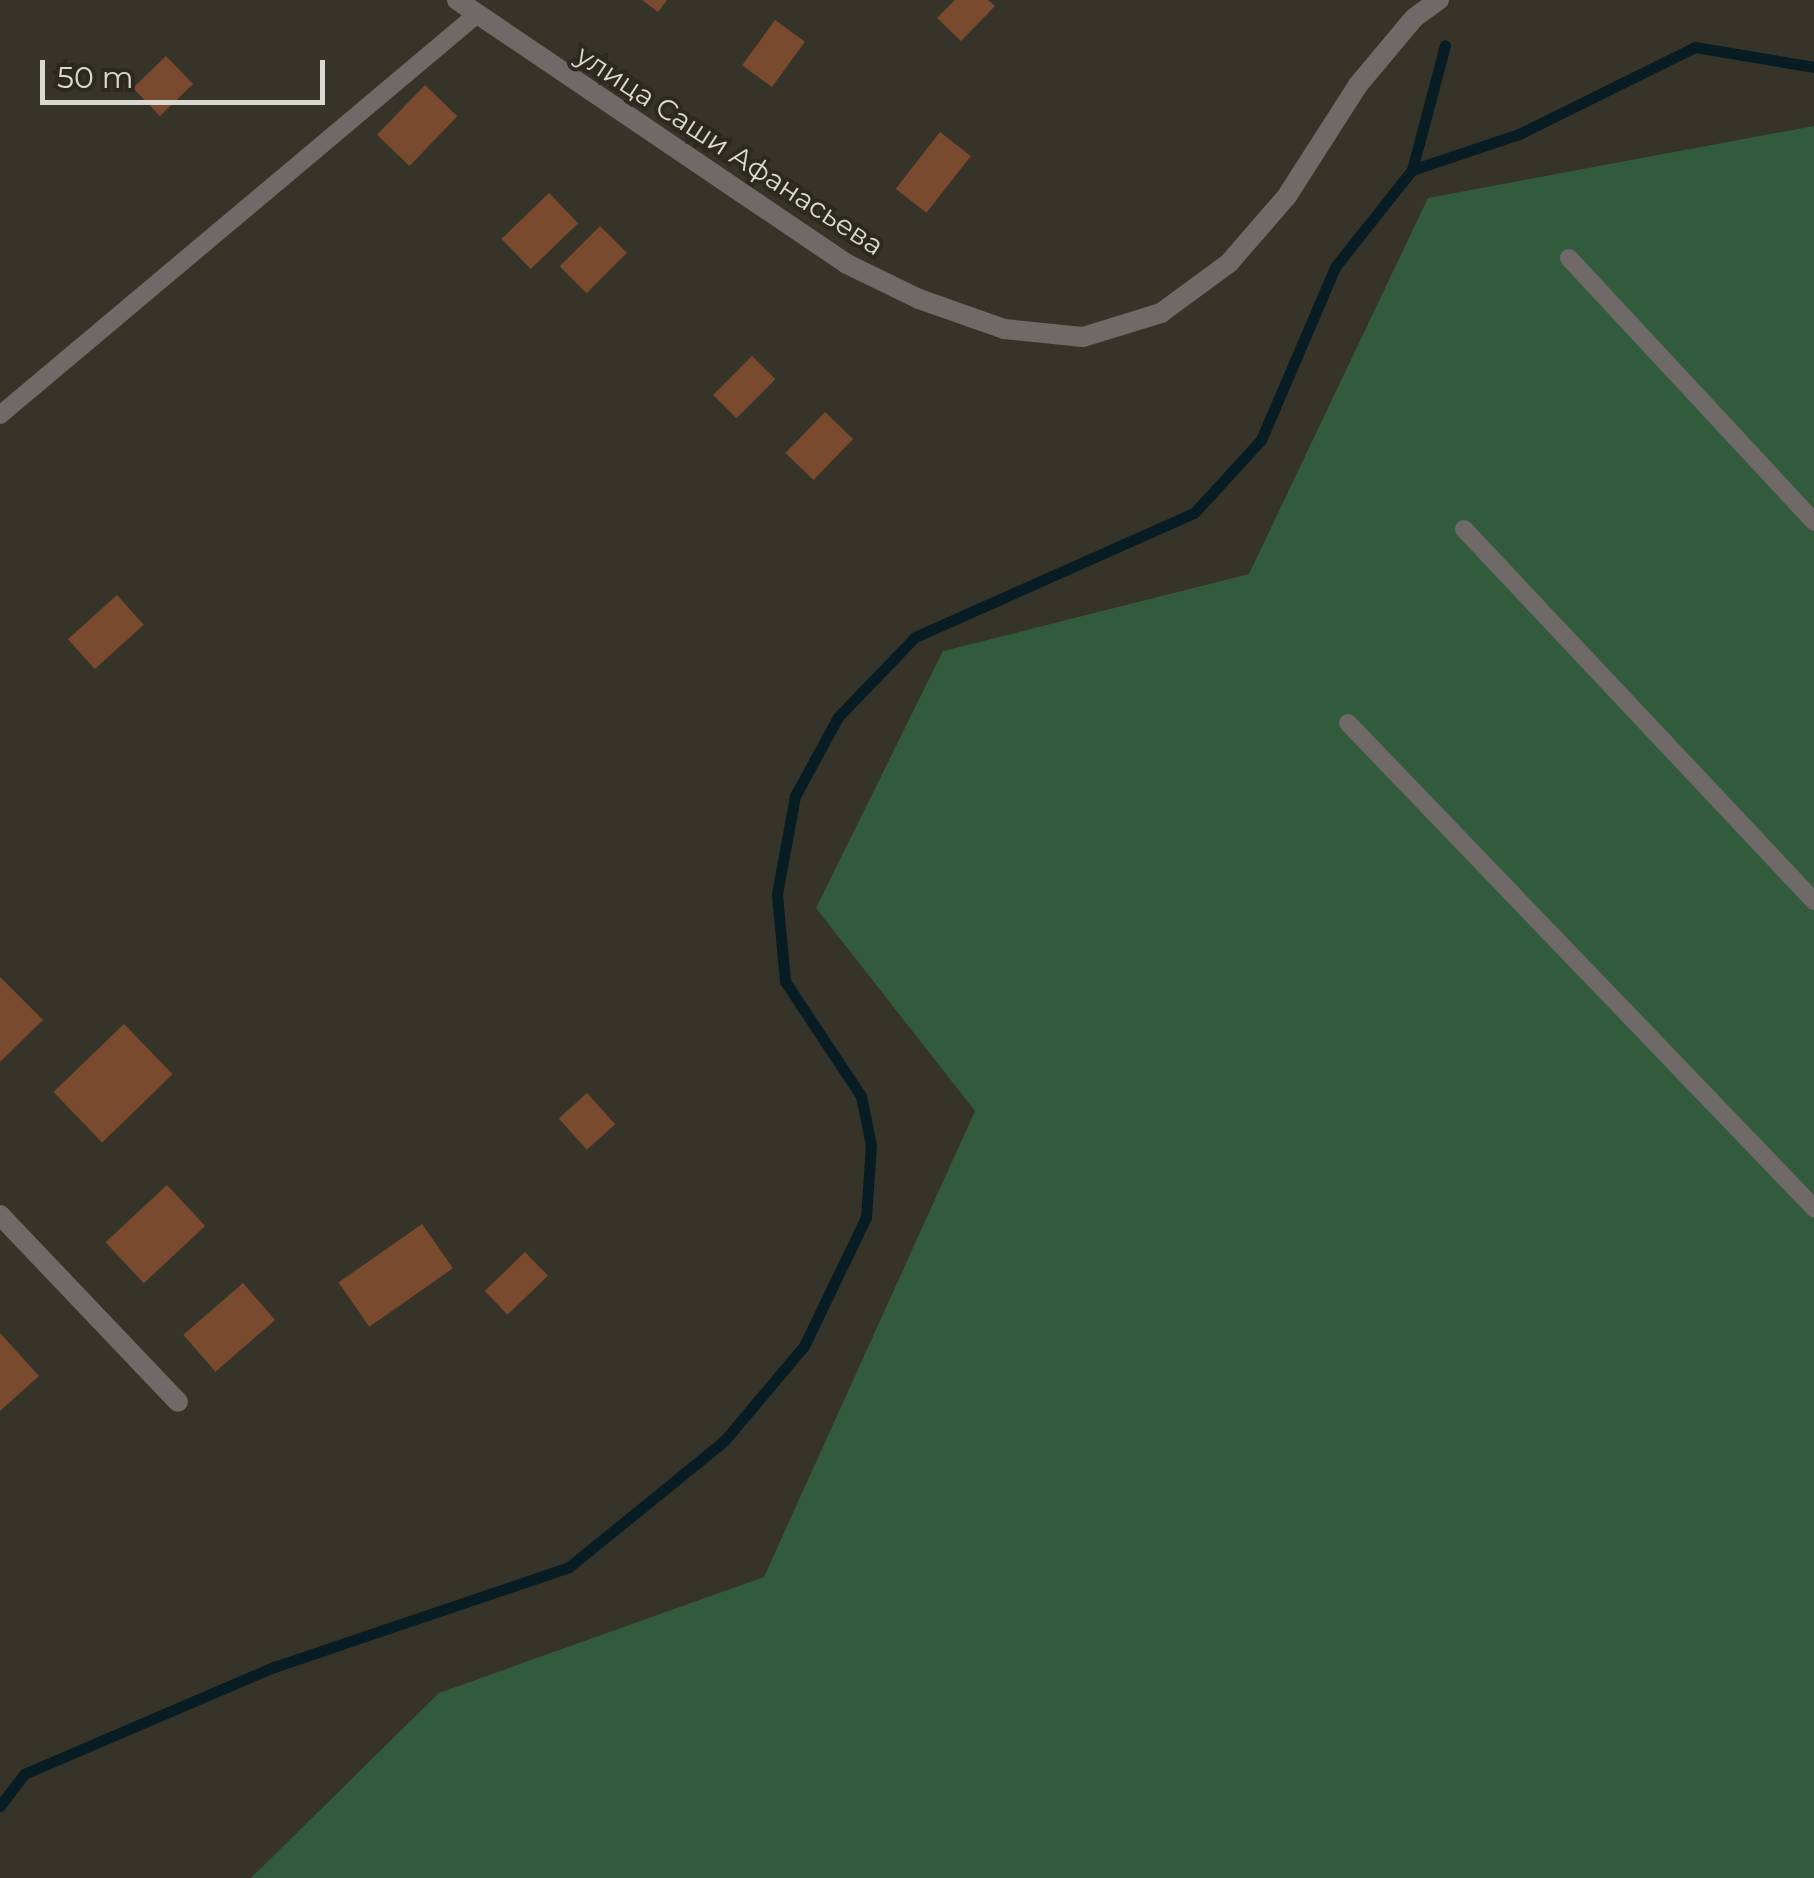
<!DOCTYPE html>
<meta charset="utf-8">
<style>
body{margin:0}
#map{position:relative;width:1814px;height:1878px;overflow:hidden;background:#363429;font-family:Montserrat,sans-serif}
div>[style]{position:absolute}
.green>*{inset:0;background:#325b3d}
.stream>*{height:11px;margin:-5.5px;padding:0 5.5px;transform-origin:5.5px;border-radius:5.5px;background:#071d23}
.building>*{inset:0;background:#7a4a2e;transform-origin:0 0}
.lane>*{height:18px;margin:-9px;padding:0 9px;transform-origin:9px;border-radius:9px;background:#6f6967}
.street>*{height:20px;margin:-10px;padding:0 10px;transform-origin:10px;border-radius:10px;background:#6f6967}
span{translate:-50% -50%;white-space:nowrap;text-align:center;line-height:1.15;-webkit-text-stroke:8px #2c2a20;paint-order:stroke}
.street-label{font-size:28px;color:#d9d8d1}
.scale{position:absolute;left:40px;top:60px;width:285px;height:45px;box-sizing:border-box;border:5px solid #d9d8d1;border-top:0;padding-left:12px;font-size:30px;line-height:35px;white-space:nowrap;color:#d9d8d1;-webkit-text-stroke:8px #2c2a20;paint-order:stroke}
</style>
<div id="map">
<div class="green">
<i style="clip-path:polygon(1814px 126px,1814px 1878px,251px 1878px,439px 1693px,764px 1577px,975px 1111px,816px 908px,943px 651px,1249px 574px,1428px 198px)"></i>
</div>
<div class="stream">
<i style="left:1412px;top:170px;width:129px;rotate:-75.2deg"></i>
<i style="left:0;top:1806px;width:40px;rotate:-53deg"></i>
<i style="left:24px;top:1774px;width:272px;rotate:-23.2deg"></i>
<i style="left:274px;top:1667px;width:311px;rotate:-18.7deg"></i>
<i style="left:569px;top:1567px;width:200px;rotate:-39.1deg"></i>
<i style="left:724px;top:1441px;width:124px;rotate:-49.9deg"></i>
<i style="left:804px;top:1346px;width:143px;rotate:-64.3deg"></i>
<i style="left:866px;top:1217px;width:72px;rotate:-86deg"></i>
<i style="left:871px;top:1145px;width:50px;rotate:-101.5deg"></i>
<i style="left:861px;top:1096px;width:138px;rotate:-123.5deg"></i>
<i style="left:785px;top:981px;width:87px;rotate:-95.3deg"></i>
<i style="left:777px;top:894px;width:100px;rotate:-79.6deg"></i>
<i style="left:795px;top:796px;width:90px;rotate:-61.4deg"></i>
<i style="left:838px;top:717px;width:111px;rotate:-46.1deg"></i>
<i style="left:915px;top:637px;width:305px;rotate:-24deg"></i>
<i style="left:1194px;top:513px;width:99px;rotate:-47.5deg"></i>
<i style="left:1261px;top:440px;width:188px;rotate:-66.8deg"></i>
<i style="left:1335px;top:267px;width:124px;rotate:-51.6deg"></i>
<i style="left:1412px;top:170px;width:113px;rotate:-18.6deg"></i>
<i style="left:1519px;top:134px;width:196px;rotate:-26.3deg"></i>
<i style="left:1695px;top:47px;width:121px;rotate:9.5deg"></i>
</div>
<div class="building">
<i style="clip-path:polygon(642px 0,667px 0,658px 12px)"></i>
<i style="clip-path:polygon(955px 0,988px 0,995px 6px,961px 41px,937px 18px)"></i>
<i style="left:775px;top:20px;width:37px;height:56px;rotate:36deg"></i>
<i style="left:166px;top:56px;width:39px;height:46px;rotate:46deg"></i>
<i style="left:425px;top:85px;width:45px;height:69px;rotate:44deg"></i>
<i style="left:940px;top:132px;width:39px;height:72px;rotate:38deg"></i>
<i style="left:549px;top:193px;width:42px;height:66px;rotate:46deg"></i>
<i style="left:600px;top:226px;width:38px;height:57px;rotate:45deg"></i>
<i style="left:752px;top:356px;width:33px;height:55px;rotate:45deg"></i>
<i style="left:825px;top:412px;width:39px;height:57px;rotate:44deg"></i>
<i style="left:117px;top:595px;width:40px;height:66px;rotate:48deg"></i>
<i style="clip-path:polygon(0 977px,43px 1020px,0 1062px)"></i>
<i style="left:124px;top:1024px;width:70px;height:98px;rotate:46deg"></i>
<i style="left:587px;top:1093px;width:42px;height:38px;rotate:48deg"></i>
<i style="left:167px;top:1185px;width:56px;height:84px;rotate:47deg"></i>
<i style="left:422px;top:1224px;width:54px;height:102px;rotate:55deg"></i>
<i style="left:525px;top:1252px;width:33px;height:56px;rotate:46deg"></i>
<i style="left:243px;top:1283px;width:49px;height:79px;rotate:49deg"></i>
<i style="clip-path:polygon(0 1333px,39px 1376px,0 1411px)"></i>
</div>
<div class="lane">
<i style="left:1569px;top:258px;width:360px;rotate:47.1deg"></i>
<i style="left:0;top:415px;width:620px;rotate:-40.03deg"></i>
<i style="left:1464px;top:529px;width:511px;rotate:46.75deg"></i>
<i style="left:1348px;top:723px;width:673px;rotate:46.14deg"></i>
</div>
<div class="street">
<i style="left:457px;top:0;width:471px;rotate:34.1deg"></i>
<i style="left:847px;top:264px;width:80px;rotate:25.9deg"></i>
<i style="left:919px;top:299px;width:90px;rotate:19.4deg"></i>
<i style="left:1004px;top:329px;width:79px;rotate:5.8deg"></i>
<i style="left:1083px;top:337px;width:82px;rotate:-17.1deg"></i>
<i style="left:1161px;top:313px;width:84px;rotate:-36.3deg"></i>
<i style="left:1229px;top:263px;width:89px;rotate:-49.1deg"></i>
<i style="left:1287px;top:196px;width:132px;rotate:-57.4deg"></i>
<i style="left:1358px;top:85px;width:87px;rotate:-50.1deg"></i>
<i style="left:1414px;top:18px;width:31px;rotate:-36deg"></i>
<i style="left:0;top:1215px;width:258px;rotate:46.4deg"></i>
</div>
<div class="street-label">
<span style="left:730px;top:150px;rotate:33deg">улица Саши Афанасьева</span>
</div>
<div class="scale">50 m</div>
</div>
